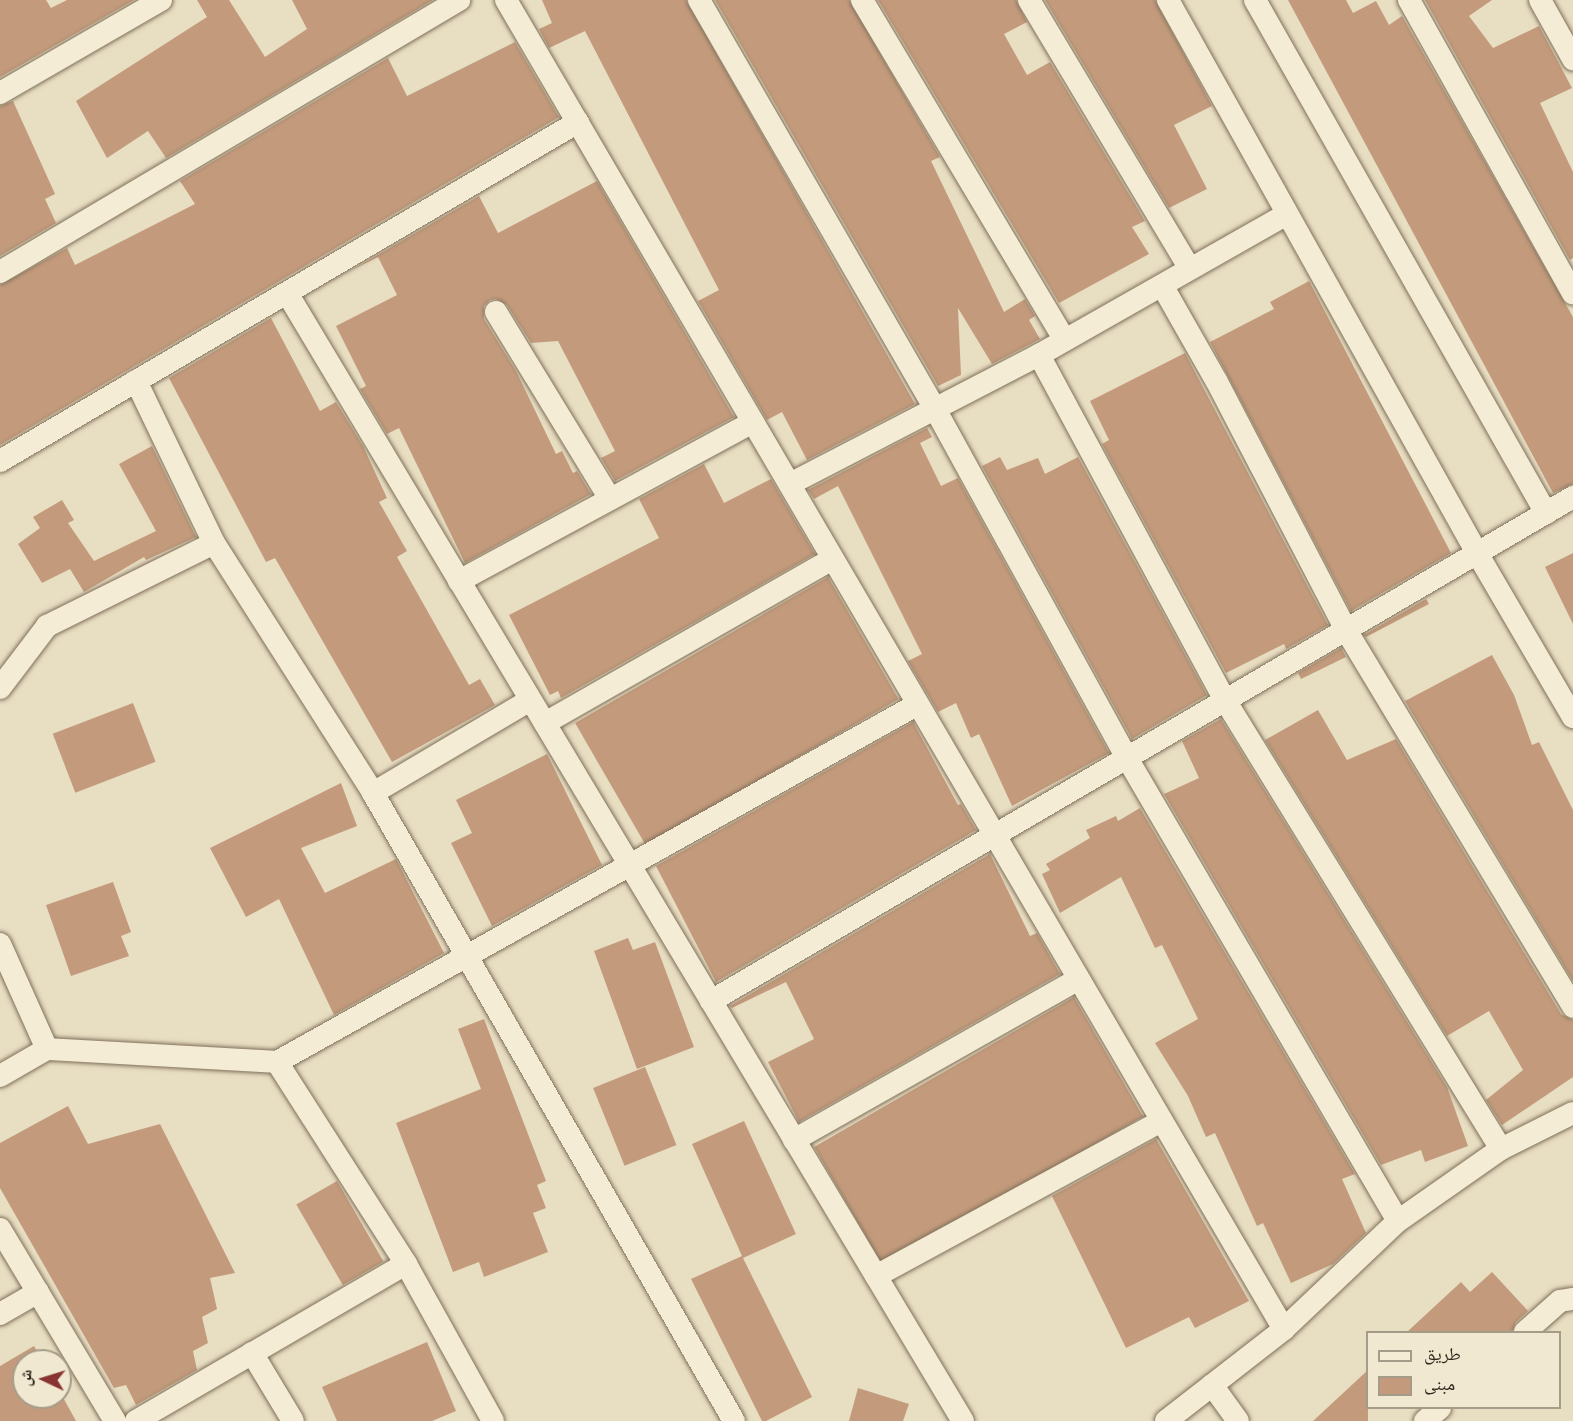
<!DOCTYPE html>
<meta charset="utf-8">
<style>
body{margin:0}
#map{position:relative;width:1573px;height:1421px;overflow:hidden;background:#e8dec2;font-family:"Times New Roman","Noto Naskh Arabic",serif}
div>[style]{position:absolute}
.building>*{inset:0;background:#c39b7c;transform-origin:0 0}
.roads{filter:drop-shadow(0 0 2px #80705b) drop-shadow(0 0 2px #80705b)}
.street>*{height:22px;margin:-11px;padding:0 11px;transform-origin:11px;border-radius:11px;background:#f4ecd4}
span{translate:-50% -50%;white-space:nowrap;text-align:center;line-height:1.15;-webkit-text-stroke:4.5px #f1e8d1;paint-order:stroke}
.legend{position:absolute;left:1366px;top:1331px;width:195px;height:78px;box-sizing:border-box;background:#f1e8d1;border:2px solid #a59b89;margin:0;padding:8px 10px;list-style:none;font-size:18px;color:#32281e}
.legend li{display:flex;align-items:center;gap:12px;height:30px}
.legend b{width:30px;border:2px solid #a59b89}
.north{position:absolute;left:12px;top:1349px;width:60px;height:60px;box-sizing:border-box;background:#f1e8d1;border:2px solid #a59b89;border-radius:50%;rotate:274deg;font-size:16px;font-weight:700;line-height:24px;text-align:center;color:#32281e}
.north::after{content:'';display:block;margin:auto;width:21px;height:27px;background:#893432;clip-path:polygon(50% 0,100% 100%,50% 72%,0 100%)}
</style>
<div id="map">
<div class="building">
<i style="clip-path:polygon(0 0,46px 0,51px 8px,67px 0,134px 0,0 77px)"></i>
<i style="clip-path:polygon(197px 0,229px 0,265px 57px,307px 29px,292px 0,433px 0,166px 158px,148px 131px,107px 158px,76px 101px,207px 17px)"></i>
<i style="clip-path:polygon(542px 0,686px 0,915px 404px,807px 460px,782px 412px,767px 420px,698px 301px,719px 290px,585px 31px,549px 48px,539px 29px,552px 23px)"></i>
<i style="clip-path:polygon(715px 0,849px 0,940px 157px,931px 161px,1004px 312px,1025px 299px,1035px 316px,1029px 320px,1040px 339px,992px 364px,958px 308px,961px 375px,938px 386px)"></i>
<i style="clip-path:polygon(878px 0,1016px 0,1027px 22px,1004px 34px,1027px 75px,1050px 62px,1145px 221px,1132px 227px,1149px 254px,1059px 303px)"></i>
<i style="clip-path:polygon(1045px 0,1155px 0,1212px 106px,1174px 125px,1207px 189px,1169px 208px)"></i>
<i style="clip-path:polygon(1288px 0,1346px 0,1353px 13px,1376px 1px,1389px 25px,1402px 16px,1573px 317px,1573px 484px,1553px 493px)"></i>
<i style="clip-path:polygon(1425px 0,1492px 0,1469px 16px,1493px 48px,1539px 26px,1572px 88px,1540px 103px,1573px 172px,1573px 258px,1570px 260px)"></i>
<i style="clip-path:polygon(515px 42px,559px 117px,0 445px,0 285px,67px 248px,75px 265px,195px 204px,180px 181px,388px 58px,407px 96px)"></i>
<i style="clip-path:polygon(13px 101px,55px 194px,45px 199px,56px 223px,0 256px,0 106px)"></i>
<i style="clip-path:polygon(597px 181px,734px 417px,615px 481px,601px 458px,615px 451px,558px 341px,531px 343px,507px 305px,496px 299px,490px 300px,484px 306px,484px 319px,516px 371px,556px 454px,562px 451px,573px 473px,577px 471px,591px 494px,465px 563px,399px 428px,387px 434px,360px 389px,366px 386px,336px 326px,397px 295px,378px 257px,352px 270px,479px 196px,498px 233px)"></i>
<i style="clip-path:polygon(1309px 281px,1451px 553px,1351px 611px,1210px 342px,1274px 309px,1270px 302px)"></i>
<i style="clip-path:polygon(271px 318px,320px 411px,336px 402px,363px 446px,387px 498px,379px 502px,407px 551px,397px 557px,469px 685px,480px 679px,495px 705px,392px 762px,275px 558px,266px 562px,169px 378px)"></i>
<i style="clip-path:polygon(1185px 353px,1328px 625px,1286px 649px,1284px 644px,1226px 673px,1102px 444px,1109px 440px,1090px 401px)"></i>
<i style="clip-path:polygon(927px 428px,932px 437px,920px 443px,941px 486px,958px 478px,1109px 753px,1012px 806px,979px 734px,971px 738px,956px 703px,938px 712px,908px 661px,922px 654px,838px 486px,814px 499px,808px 490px)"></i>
<i style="clip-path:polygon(152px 446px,196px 537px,146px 560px,144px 557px,84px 592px,70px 569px,42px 583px,18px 544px,40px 528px,33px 517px,62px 500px,74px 520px,68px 523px,94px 561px,156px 531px,119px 464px)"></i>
<i style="clip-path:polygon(1000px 457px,1007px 470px,1038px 458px,1045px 474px,1078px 457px,1207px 695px,1132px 739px,982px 466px)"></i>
<i style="clip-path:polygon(704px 464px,724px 503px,771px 479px,815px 554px,561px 698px,558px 691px,550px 695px,509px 615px,659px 538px,639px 499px)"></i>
<i style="clip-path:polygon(1573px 553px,1573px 624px,1545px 567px)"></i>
<i style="left:828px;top:577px;width:141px;height:292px;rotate:60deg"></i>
<i style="clip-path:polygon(1426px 599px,1429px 604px,1366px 637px,1364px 635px)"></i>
<i style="clip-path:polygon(1341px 648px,1346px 657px,1301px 679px,1298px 673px)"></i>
<i style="clip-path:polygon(1492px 655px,1514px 695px,1532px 745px,1539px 742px,1573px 810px,1573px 981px,1405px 701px)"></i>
<i style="left:133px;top:703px;width:63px;height:86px;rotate:69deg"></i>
<i style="clip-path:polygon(1318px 710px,1347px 760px,1396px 739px,1561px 1014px,1573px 1020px,1573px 1077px,1502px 1125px,1486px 1100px,1523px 1070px,1489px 1011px,1447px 1036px,1265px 740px)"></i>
<i style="clip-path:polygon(1221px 719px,1447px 1087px,1468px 1146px,1425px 1162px,1421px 1150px,1381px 1165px,1164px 794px,1199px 778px,1182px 741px)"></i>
<i style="clip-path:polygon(913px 722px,958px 805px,961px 804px,976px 830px,716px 982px,656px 866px)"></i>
<i style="clip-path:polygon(547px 754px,602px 865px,492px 926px,451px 843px,472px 833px,456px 800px)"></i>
<i style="clip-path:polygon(341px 783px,357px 826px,301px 848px,325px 893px,396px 859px,444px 953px,334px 1015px,279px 899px,246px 917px,210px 848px)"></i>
<i style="clip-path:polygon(1140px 808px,1355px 1174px,1342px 1179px,1366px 1233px,1333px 1264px,1291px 1283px,1263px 1223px,1257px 1226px,1215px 1133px,1206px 1137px,1188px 1096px,1155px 1043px,1198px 1019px,1162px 945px,1155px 948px,1121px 877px,1060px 913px,1042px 874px,1050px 870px,1046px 864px,1090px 838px,1086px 830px,1116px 816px,1118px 821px)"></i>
<i style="clip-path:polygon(990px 854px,1030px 936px,1037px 933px,1060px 974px,799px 1122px,768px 1062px,814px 1039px,786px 982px,732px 1008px,730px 1006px)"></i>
<i style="clip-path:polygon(113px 882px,131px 932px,121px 936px,129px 956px,71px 976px,46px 905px)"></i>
<i style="clip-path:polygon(628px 938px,633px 950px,655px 942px,694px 1047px,637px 1069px,594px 951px)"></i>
<i style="left:1074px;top:997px;width:138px;height:300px;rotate:60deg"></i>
<i style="clip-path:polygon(484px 1019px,546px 1181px,537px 1185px,546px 1208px,533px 1213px,548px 1252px,484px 1277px,479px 1262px,453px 1272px,396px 1123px,481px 1089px,458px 1029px)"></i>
<i style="left:645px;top:1067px;width:84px;height:56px;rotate:68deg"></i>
<i style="clip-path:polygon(68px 1106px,88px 1144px,160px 1124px,235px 1273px,210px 1278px,217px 1309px,202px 1317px,208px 1343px,193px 1351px,197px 1370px,136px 1405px,126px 1385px,114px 1388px,0 1188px,0 1143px)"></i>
<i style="clip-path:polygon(744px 1121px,796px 1234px,743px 1258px,812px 1397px,766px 1421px,762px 1421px,691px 1279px,742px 1256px,692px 1144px)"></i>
<i style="clip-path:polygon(1156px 1139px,1249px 1301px,1195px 1328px,1189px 1317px,1126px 1348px,1052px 1196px)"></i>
<i style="left:337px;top:1181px;width:93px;height:47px;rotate:60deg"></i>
<i style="clip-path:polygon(1492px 1272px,1528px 1311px,1516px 1322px,1512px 1332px,1407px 1332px,1461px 1282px,1470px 1292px)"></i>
<i style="clip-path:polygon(427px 1342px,456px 1411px,432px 1421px,337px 1421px,322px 1387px)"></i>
<i style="clip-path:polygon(34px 1346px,43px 1361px,24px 1361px,24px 1397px,60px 1397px,60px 1392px,76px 1421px,0 1421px,0 1366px)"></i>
<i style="clip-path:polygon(1368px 1370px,1368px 1421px,1313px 1421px)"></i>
<i style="clip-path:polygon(858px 1388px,909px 1404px,903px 1421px,849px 1421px)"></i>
</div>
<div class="roads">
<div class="street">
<i style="left:506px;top:0;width:1540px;rotate:59.66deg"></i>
<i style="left:699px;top:0;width:470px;rotate:60deg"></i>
<i style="left:934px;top:407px;width:401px;rotate:61.2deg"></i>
<i style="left:1127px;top:758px;width:536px;rotate:59.66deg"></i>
<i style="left:862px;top:0;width:396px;rotate:59.2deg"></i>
<i style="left:1029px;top:0;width:313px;rotate:59.1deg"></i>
<i style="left:1168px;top:0;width:633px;rotate:60.8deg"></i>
<i style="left:1477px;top:553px;width:190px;rotate:59.7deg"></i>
<i style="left:1255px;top:0;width:590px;rotate:60.44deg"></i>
<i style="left:1409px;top:0;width:336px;rotate:60.8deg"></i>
<i style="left:1540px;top:0;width:68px;rotate:60.8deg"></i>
<i style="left:0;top:93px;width:186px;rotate:-30deg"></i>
<i style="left:0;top:272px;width:534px;rotate:-30.65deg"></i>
<i style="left:1163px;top:287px;width:109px;rotate:60.4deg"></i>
<i style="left:1217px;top:382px;width:280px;rotate:62.5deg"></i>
<i style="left:1346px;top:630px;width:440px;rotate:58.9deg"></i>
<i style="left:287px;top:293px;width:1315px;rotate:59.07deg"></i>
<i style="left:496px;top:312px;width:219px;rotate:58.6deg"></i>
<i style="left:1039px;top:355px;width:392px;rotate:61.7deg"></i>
<i style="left:1225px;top:700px;width:527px;rotate:58.42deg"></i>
<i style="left:136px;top:381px;width:180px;rotate:64.3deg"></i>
<i style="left:214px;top:543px;width:296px;rotate:57.5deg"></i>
<i style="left:373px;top:793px;width:724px;rotate:60.11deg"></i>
<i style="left:0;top:461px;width:670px;rotate:-30.39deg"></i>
<i style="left:790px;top:484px;width:280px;rotate:-27.4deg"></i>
<i style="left:1039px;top:355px;width:285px;rotate:-29.6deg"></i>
<i style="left:459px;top:581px;width:334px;rotate:-28.4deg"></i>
<i style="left:0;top:688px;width:78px;rotate:-52.8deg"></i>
<i style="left:47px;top:626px;width:186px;rotate:-26.4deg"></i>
<i style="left:545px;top:723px;width:331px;rotate:-29.7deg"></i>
<i style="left:373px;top:793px;width:182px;rotate:-30.6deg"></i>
<i style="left:0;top:944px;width:115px;rotate:65.9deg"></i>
<i style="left:711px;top:1001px;width:999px;rotate:-30.31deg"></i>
<i style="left:277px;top:1062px;width:240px;rotate:57.4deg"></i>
<i style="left:406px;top:1264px;width:179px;rotate:61deg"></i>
<i style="left:0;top:1076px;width:54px;rotate:-29.9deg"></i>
<i style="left:47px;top:1049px;width:230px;rotate:3.2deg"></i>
<i style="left:277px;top:1062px;width:734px;rotate:-29.18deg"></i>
<i style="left:794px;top:1140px;width:327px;rotate:-29.5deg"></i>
<i style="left:0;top:1229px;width:224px;rotate:59.1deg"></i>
<i style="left:876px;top:1276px;width:325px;rotate:-28.5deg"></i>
<i style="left:0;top:1314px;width:44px;rotate:-30.1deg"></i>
<i style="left:1525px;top:1332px;width:47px;rotate:-41.5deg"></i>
<i style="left:1560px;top:1301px;width:13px;rotate:-9deg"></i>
<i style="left:252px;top:1353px;width:79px;rotate:58.9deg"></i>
<i style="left:1212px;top:1385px;width:44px;rotate:54.2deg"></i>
<i style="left:136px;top:1421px;width:312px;rotate:-30.2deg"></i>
<i style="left:1166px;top:1421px;width:150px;rotate:-37.9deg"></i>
<i style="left:1284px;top:1329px;width:157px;rotate:-43.5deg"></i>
<i style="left:1398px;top:1221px;width:126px;rotate:-35deg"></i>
<i style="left:1501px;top:1149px;width:80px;rotate:-26.6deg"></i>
<i style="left:1425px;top:1421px;width:20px;rotate:-41deg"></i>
</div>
</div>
<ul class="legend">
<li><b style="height:8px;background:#f4ecd4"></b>طريق</li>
<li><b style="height:16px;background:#c39b7c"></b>مبنى</li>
</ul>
<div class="north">ش</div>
</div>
